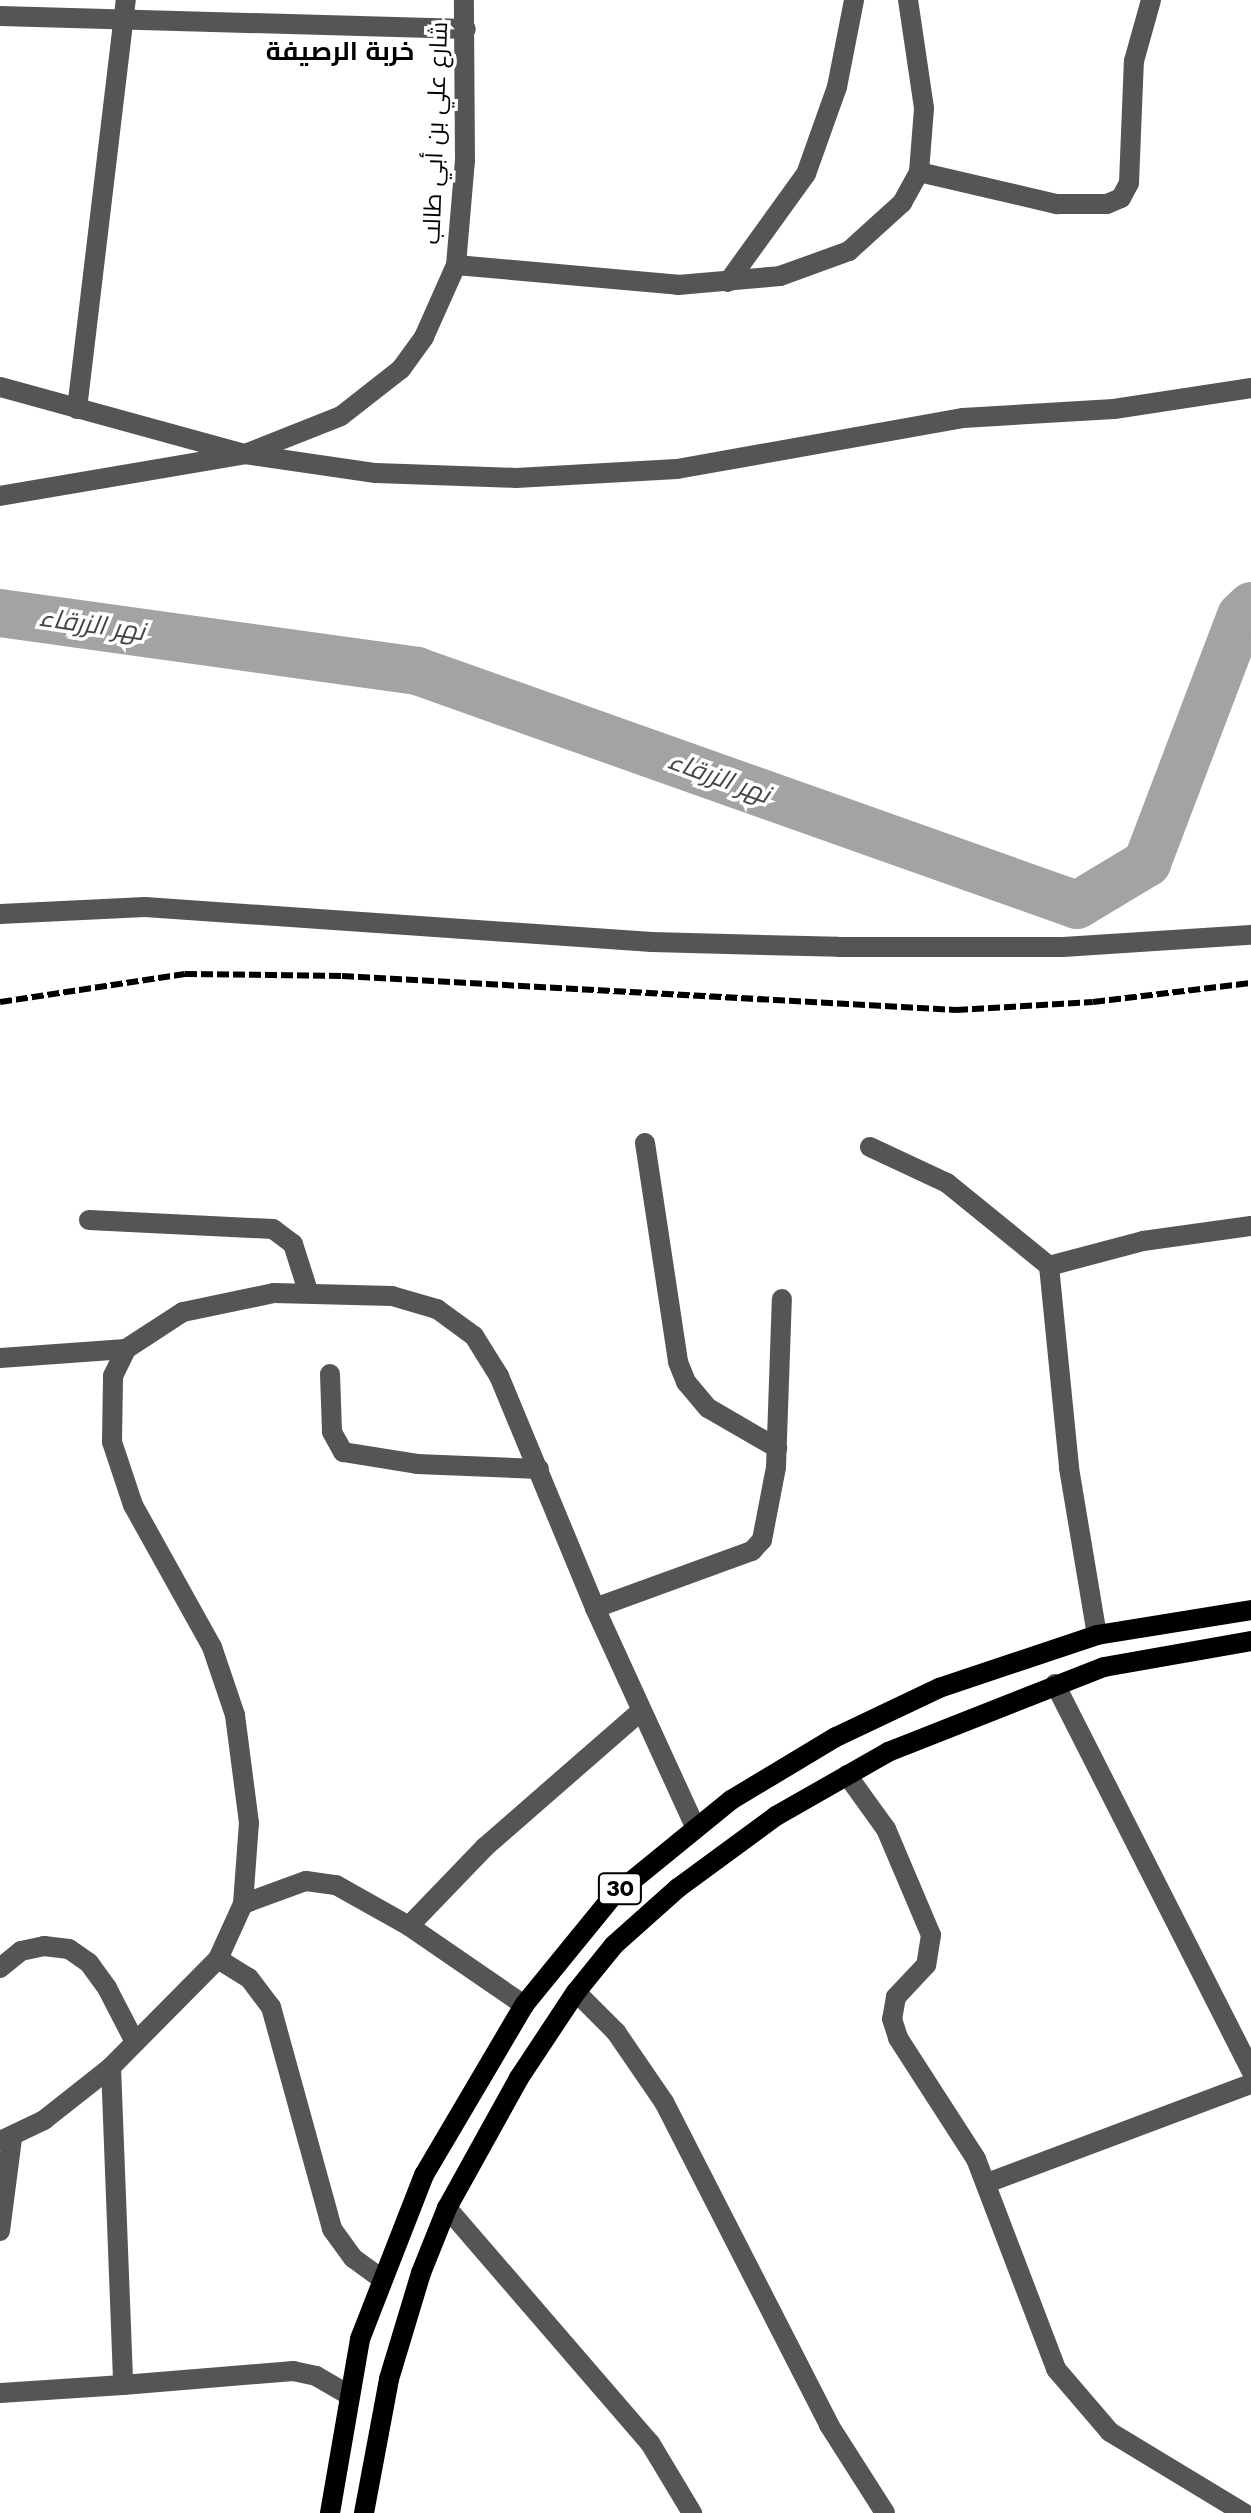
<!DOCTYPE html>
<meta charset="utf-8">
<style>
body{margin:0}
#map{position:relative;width:1251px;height:2513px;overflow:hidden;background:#fff;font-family:Jost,Cairo,sans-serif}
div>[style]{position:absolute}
.river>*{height:48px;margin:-24px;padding:0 24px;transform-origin:24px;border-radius:24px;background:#a3a3a3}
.minor>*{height:20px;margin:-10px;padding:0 10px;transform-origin:10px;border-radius:10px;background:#555}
.major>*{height:20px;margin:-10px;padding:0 10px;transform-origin:10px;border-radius:10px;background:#000}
.rail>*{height:6px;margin-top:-3px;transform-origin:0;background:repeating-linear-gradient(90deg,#000 0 12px,transparent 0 16px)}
span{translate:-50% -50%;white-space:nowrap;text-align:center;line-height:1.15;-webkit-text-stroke:7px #fff;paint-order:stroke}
.shield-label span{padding:2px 6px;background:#fff;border:2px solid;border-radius:6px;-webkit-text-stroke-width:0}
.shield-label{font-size:22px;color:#000;font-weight:700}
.street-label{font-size:24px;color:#000}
.neighbourhood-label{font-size:26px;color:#000;font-weight:700}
.water-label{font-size:26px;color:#444;font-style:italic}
</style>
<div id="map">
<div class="river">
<i style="left:0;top:613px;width:421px;rotate:7.9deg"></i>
<i style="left:417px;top:671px;width:700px;rotate:19.52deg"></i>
<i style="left:1077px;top:905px;width:82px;rotate:-31deg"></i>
<i style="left:1147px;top:863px;width:264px;rotate:-69.2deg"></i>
<i style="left:1241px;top:616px;width:14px;rotate:-45deg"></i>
</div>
<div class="minor">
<i style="left:0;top:16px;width:466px;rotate:1.6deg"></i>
<i style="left:919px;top:172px;width:142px;rotate:13.1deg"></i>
<i style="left:1057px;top:204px;width:50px"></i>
<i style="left:1107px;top:204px;width:15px;rotate:-23deg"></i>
<i style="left:1121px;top:198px;width:17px;rotate:-62deg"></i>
<i style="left:1129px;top:183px;width:122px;rotate:-87.7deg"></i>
<i style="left:1134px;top:61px;width:63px;rotate:-74.4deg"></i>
<i style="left:456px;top:265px;width:223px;rotate:5.1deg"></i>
<i style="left:678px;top:285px;width:102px;rotate:-5deg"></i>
<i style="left:780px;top:276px;width:73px;rotate:-19.9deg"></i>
<i style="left:849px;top:251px;width:72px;rotate:-42.2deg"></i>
<i style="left:902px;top:203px;width:35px;rotate:-61deg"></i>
<i style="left:919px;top:172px;width:64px;rotate:-85.5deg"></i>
<i style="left:924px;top:108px;width:109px;rotate:-98.4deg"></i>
<i style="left:728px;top:282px;width:133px;rotate:-54.2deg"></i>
<i style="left:806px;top:174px;width:92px;rotate:-70.4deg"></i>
<i style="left:837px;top:87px;width:89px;rotate:-78.9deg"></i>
<i style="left:0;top:387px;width:254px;rotate:15.3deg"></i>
<i style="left:245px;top:454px;width:132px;rotate:8.3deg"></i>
<i style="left:376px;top:473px;width:140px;rotate:2deg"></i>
<i style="left:516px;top:478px;width:161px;rotate:-3.2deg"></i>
<i style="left:677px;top:469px;width:291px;rotate:-10.1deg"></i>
<i style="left:963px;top:418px;width:151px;rotate:-3.4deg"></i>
<i style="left:1114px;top:409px;width:139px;rotate:-8.7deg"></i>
<i style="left:77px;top:409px;width:412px;rotate:-83.2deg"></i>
<i style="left:0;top:496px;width:249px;rotate:-9.7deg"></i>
<i style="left:245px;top:454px;width:103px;rotate:-21.6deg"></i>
<i style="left:341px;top:416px;width:76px;rotate:-38.1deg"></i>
<i style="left:401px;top:369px;width:39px;rotate:-54deg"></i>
<i style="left:424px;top:337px;width:79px;rotate:-66deg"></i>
<i style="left:456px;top:265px;width:104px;rotate:-85.1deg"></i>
<i style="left:465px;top:161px;width:161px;rotate:-90.4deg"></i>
<i style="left:0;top:914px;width:145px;rotate:-2.8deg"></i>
<i style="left:145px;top:907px;width:508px;rotate:3.95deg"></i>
<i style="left:652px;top:942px;width:186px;rotate:1.5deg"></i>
<i style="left:838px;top:947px;width:225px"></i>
<i style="left:1063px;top:947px;width:188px;rotate:-3.7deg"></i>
<i style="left:645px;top:1143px;width:221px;rotate:81.4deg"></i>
<i style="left:678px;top:1362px;width:22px;rotate:68deg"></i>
<i style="left:686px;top:1382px;width:34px;rotate:50deg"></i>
<i style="left:708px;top:1408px;width:80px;rotate:30.1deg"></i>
<i style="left:870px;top:1147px;width:85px;rotate:25.1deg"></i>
<i style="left:947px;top:1183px;width:132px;rotate:39.1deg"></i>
<i style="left:1049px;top:1266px;width:203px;rotate:84.3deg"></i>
<i style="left:1069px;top:1468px;width:169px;rotate:80.5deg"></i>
<i style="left:89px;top:1220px;width:184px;rotate:2.8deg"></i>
<i style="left:273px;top:1229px;width:25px;rotate:37deg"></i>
<i style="left:293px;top:1244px;width:49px;rotate:72.3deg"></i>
<i style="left:1049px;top:1266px;width:97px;rotate:-14.9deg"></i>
<i style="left:1143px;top:1241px;width:109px;rotate:-7.9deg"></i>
<i style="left:0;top:1358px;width:126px;rotate:-4.1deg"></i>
<i style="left:330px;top:1374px;width:58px;rotate:88deg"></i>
<i style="left:332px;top:1432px;width:23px;rotate:61deg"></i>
<i style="left:343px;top:1452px;width:75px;rotate:9.2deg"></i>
<i style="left:417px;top:1464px;width:122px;rotate:2.3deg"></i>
<i style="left:595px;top:1608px;width:167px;rotate:-20deg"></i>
<i style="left:752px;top:1551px;width:15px;rotate:-48deg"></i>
<i style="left:762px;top:1540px;width:74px;rotate:-79.1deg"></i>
<i style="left:776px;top:1467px;width:168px;rotate:-88deg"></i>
<i style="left:1055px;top:1684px;width:433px;rotate:63.1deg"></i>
<i style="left:847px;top:1775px;width:67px;rotate:54.2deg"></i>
<i style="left:886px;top:1829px;width:115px;rotate:67deg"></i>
<i style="left:931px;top:1935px;width:30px;rotate:99deg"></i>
<i style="left:926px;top:1965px;width:44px;rotate:133.2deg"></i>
<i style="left:896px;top:1997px;width:22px;rotate:100deg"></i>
<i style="left:892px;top:2019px;width:20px;rotate:72deg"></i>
<i style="left:898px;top:2038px;width:144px;rotate:57.2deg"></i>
<i style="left:976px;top:2159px;width:225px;rotate:69.1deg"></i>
<i style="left:1056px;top:2369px;width:83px;rotate:49.4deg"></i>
<i style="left:1110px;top:2432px;width:157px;rotate:31.2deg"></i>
<i style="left:243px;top:1904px;width:67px;rotate:-20.1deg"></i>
<i style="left:306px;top:1881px;width:30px;rotate:8deg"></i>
<i style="left:336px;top:1885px;width:84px;rotate:29.3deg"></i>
<i style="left:409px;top:1926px;width:140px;rotate:34.5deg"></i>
<i style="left:409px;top:1926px;width:110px;rotate:-46.1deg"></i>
<i style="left:485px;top:1847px;width:207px;rotate:-41.1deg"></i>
<i style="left:218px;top:1959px;width:36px;rotate:32deg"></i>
<i style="left:249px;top:1978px;width:36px;rotate:53deg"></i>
<i style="left:271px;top:2007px;width:230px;rotate:74.6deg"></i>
<i style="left:332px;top:2229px;width:36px;rotate:54deg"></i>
<i style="left:353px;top:2258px;width:36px;rotate:36deg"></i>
<i style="left:0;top:1968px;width:27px;rotate:-39deg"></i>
<i style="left:21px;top:1951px;width:24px;rotate:-12deg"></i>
<i style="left:44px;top:1946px;width:25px;rotate:7deg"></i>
<i style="left:69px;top:1949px;width:24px;rotate:35deg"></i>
<i style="left:89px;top:1963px;width:31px;rotate:54deg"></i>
<i style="left:107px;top:1988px;width:61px;rotate:62.6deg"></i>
<i style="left:576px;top:1992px;width:57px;rotate:45deg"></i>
<i style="left:616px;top:2032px;width:85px;rotate:55.6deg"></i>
<i style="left:664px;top:2102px;width:363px;rotate:62.9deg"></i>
<i style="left:829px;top:2425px;width:104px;rotate:57.5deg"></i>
<i style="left:111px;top:2067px;width:318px;rotate:87.8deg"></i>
<i style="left:123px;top:2385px;width:171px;rotate:-4.7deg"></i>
<i style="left:293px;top:2371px;width:24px;rotate:12deg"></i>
<i style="left:316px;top:2376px;width:36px;rotate:30deg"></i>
<i style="left:0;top:2141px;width:49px;rotate:-25.5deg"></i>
<i style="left:44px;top:2120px;width:85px;rotate:-38.3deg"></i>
<i style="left:111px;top:2067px;width:152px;rotate:-45.3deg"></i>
<i style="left:218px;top:1959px;width:60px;rotate:-65.6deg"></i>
<i style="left:243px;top:1904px;width:81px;rotate:-85.8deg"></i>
<i style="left:249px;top:1823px;width:109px;rotate:-97.4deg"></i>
<i style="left:235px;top:1715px;width:72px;rotate:-108.7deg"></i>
<i style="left:212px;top:1647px;width:162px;rotate:-119.1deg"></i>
<i style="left:133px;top:1505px;width:66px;rotate:-108.4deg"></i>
<i style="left:112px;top:1442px;width:66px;rotate:-89.1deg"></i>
<i style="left:113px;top:1376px;width:30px;rotate:-64deg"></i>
<i style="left:126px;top:1349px;width:68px;rotate:-33deg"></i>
<i style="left:183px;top:1312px;width:93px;rotate:-11.8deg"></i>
<i style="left:274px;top:1293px;width:118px;rotate:1.5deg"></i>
<i style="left:392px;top:1296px;width:47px;rotate:16.1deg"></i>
<i style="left:437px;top:1309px;width:46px;rotate:36.1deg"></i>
<i style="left:474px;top:1336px;width:47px;rotate:58deg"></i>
<i style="left:499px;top:1376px;width:251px;rotate:67.5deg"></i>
<i style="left:595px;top:1608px;width:240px;rotate:65.4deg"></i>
<i style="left:987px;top:2183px;width:282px;rotate:-20.6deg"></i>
<i style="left:447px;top:2208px;width:311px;rotate:49.2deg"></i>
<i style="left:650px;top:2443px;width:82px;rotate:59deg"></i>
<i style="left:0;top:2231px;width:93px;rotate:-82.6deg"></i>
<i style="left:0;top:2393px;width:123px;rotate:-3.7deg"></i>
</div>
<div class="major">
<i style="left:330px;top:2513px;width:177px;rotate:-80.2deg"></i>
<i style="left:360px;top:2339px;width:176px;rotate:-68.7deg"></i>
<i style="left:424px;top:2175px;width:197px;rotate:-59.5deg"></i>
<i style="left:524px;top:2005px;width:139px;rotate:-50.8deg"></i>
<i style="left:612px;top:1897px;width:154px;rotate:-39.2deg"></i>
<i style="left:731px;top:1800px;width:122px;rotate:-31deg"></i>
<i style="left:836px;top:1737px;width:114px;rotate:-25.4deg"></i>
<i style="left:939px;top:1688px;width:167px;rotate:-18.5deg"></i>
<i style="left:1097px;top:1635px;width:156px;rotate:-9.2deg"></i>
<i style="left:364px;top:2513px;width:136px;rotate:-79.4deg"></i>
<i style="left:389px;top:2379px;width:111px;rotate:-73.2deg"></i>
<i style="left:421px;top:2273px;width:70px;rotate:-68.2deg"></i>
<i style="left:447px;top:2208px;width:149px;rotate:-61deg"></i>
<i style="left:519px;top:2078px;width:103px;rotate:-56.5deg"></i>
<i style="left:576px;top:1992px;width:60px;rotate:-51deg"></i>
<i style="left:614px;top:1945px;width:86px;rotate:-41.7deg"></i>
<i style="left:678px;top:1888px;width:122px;rotate:-36.3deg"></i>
<i style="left:776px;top:1816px;width:129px;rotate:-29.7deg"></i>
<i style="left:888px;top:1752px;width:232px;rotate:-21.5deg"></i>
<i style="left:1104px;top:1667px;width:149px;rotate:-10deg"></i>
</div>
<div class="rail">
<i style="left:0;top:1002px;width:187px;rotate:-8.6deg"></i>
<i style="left:185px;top:974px;width:157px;rotate:0.7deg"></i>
<i style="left:342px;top:976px;width:615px;rotate:3.17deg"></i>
<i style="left:956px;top:1010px;width:137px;rotate:-3.3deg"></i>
<i style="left:1093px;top:1002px;width:159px;rotate:-6.9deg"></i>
</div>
<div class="shield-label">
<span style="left:620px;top:1889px">30</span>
</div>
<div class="street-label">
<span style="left:435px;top:133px;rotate:-88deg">شارع علي بن أبي طالب</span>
</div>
<div class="neighbourhood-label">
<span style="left:340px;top:52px">خربة الرصيفة</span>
</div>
<div class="water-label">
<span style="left:92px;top:625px;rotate:8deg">نهر الزرقاء</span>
<span style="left:719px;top:778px;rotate:20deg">نهر الزرقاء</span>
</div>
</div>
